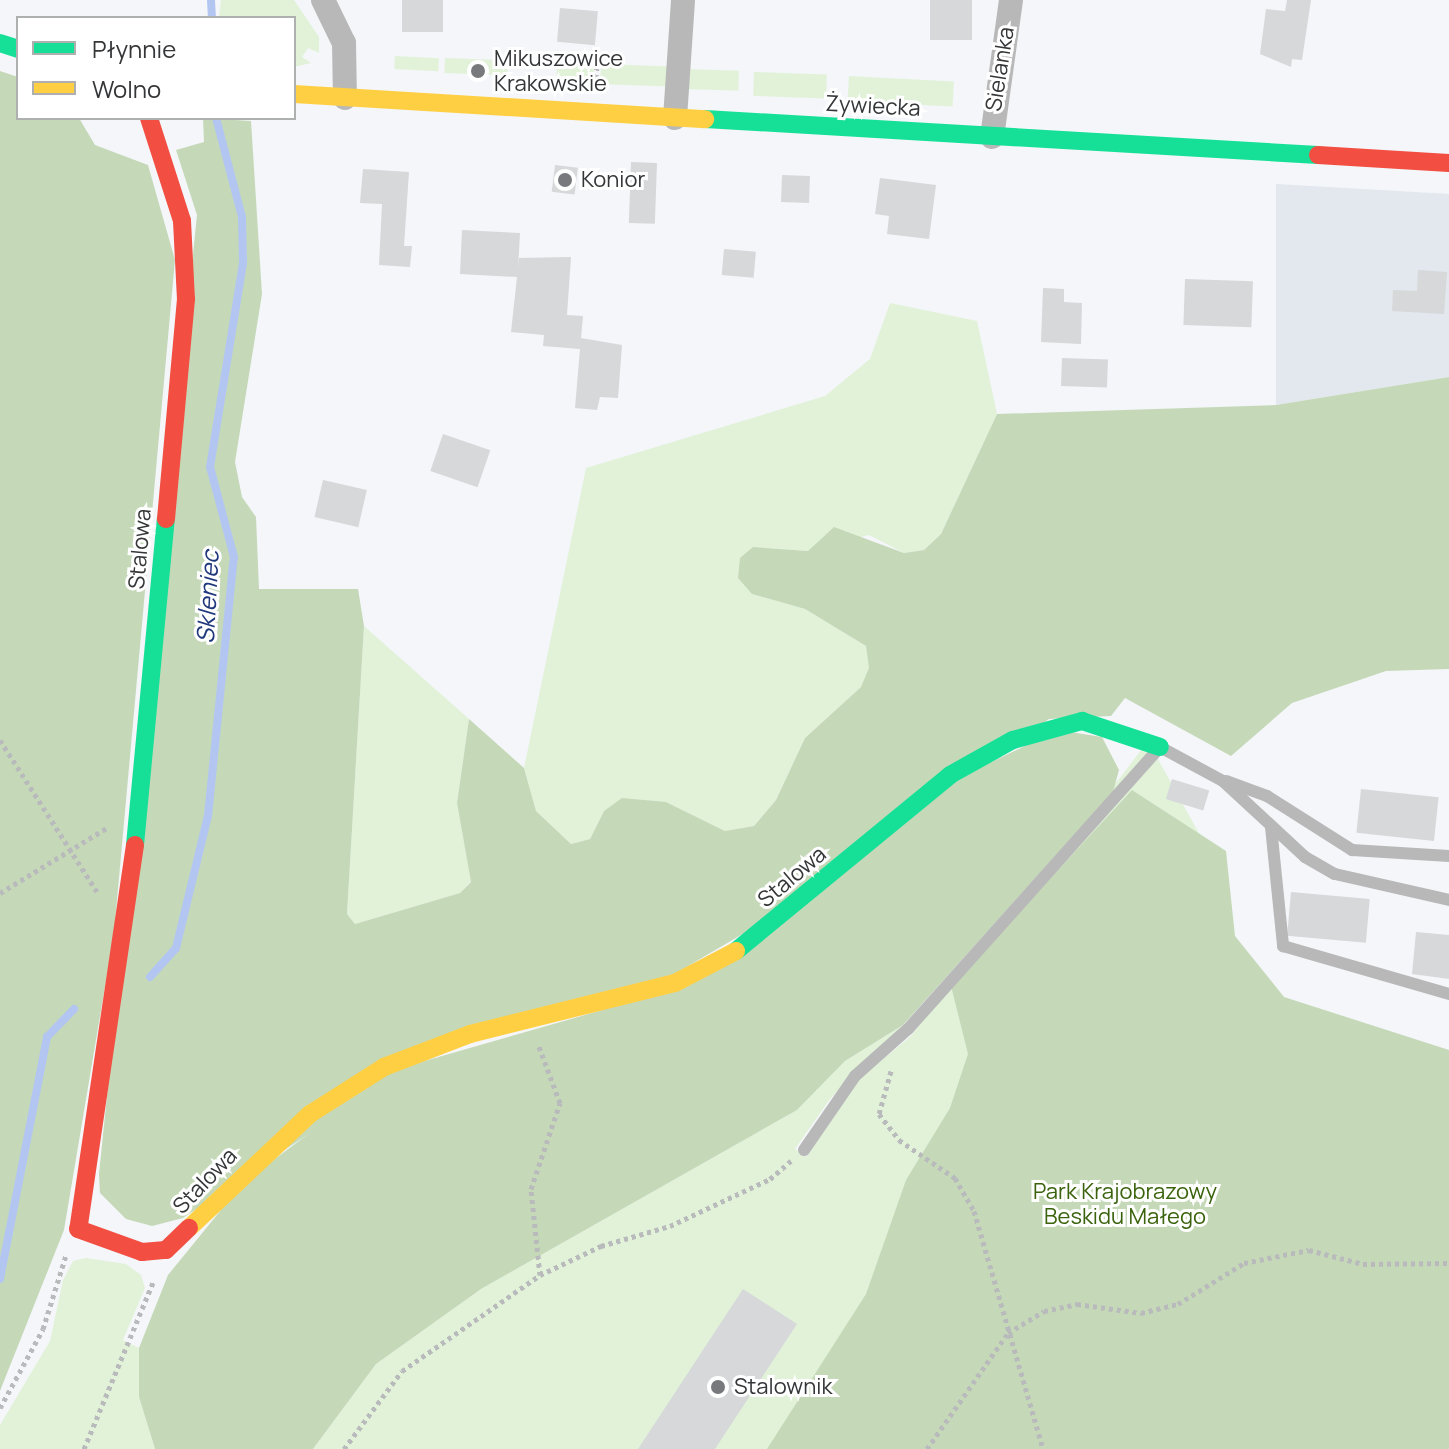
<!DOCTYPE html>
<meta charset="utf-8">
<style>
body{margin:0}
#map{position:relative;width:1449px;height:1449px;overflow:hidden;background:#f4f6f9;font-family:Manrope,sans-serif}
div>[style]{position:absolute}
.built>*{inset:0;background:#e3e7ee}
.green>*{inset:0;background:#e1f2d9;transform-origin:0 0}
.forest>*{inset:0;background:#c5d9b9}
.stream>*{height:8px;margin:-4px;padding:0 4px;transform-origin:4px;border-radius:4px;background:#b3c6f1}
.building>*{inset:0;background:#d6d8da;transform-origin:0 0}
.path>*{height:5px;margin-top:-2.5px;transform-origin:0;background:repeating-linear-gradient(90deg,#b8babb 0 4px,transparent 0 8px)}
.lane>*{height:12px;margin:-6px;padding:0 6px;transform-origin:6px;border-radius:6px;background:#b8b8b8}
.street>*{height:24px;margin:-12px;padding:0 12px;transform-origin:12px;border-radius:12px;background:#b8b8b8}
.fast>*{height:18px;margin:-9px;padding:0 9px;transform-origin:9px;border-radius:9px;background:#16e098}
.slow>*{height:18px;margin:-9px;padding:0 9px;transform-origin:9px;border-radius:9px;background:#ffcf43}
.jam>*{height:18px;margin:-9px;padding:0 9px;transform-origin:9px;border-radius:9px;background:#f24e42}
.dots>*{width:22px;height:22px;translate:-50% -50%;box-sizing:border-box;border:4px solid #fff;border-radius:50%}
span{translate:-50% -50%;white-space:nowrap;text-align:center;line-height:1.15;-webkit-text-stroke:6px #fff;paint-order:stroke}
.poi-label{font-size:22px;color:#353638}
.left{translate:0 -50%;text-align:left}
.street-label{font-size:22px;color:#353638}
.park-label{font-size:22px;color:#3a630c}
.water-label{font-size:24px;color:#1f377b;font-style:italic}
.legend{position:absolute;left:16px;top:16px;width:280px;height:104px;box-sizing:border-box;background:#fff;border:2px solid #aeafaf;margin:0;padding:10px 14px;list-style:none;font-size:24px;color:#353638}
.legend li{display:flex;align-items:center;gap:16px;height:40px}
.legend b{width:40px;border:2px solid #aeafaf}
</style>
<div id="map">
<div class="built">
<i style="clip-path:polygon(1276px 184px,1449px 194px,1449px 377px,1276px 405px)"></i>
</div>
<div class="green">
<i style="clip-path:polygon(221px 0,294px 0,319px 37px,319px 53px,308px 48px,302px 57px,311px 63px,294px 67px,294px 18px,219px 18px)"></i>
<i style="left:395px;top:56px;width:44px;height:13px;rotate:3deg"></i>
<i style="left:445px;top:58px;width:63px;height:15px;rotate:2deg"></i>
<i style="left:557px;top:63px;width:37px;height:18px;rotate:2deg"></i>
<i style="left:601px;top:64px;width:69px;height:20px;rotate:2deg"></i>
<i style="left:687px;top:69px;width:52px;height:20px;rotate:2deg"></i>
<i style="left:754px;top:72px;width:73px;height:24px;rotate:2deg"></i>
<i style="left:849px;top:76px;width:105px;height:25px;rotate:3deg"></i>
<i style="clip-path:polygon(890px 303px,977px 321px,997px 414px,941px 534px,924px 550px,904px 553px,869px 535px,808px 551px,753px 547px,752px 594px,805px 609px,866px 646px,870px 668px,861px 687px,805px 738px,776px 800px,754px 826px,725px 831px,666px 802px,604px 811px,590px 839px,571px 844px,536px 811px,524px 768px,586px 468px,825px 396px,870px 359px)"></i>
<i style="clip-path:polygon(364px 626px,469px 719px,457px 803px,471px 881px,460px 893px,355px 924px,347px 914px)"></i>
<i style="clip-path:polygon(1148px 741px,1201px 837px,1201px 938px,1449px 1449px,313px 1449px,376px 1364px,481px 1289px,797px 1110px,845px 1061px,903px 1025px,830px 1099px,795px 1149px,806px 1157px,857px 1081px,911px 1036px,951px 986px,956px 993px)"></i>
<i style="clip-path:polygon(86px 1258px,126px 1264px,141px 1275px,145px 1288px,123px 1340px,139px 1348px,139px 1397px,155px 1449px,0 1449px,0 1425px,50px 1341px,63px 1280px,73px 1261px)"></i>
</div>
<div class="forest">
<i style="clip-path:polygon(0 71px,18px 77px,18px 118px,79px 118px,95px 145px,148px 165px,175px 260px,114px 933px,64px 1230px,0 1391px)"></i>
<i style="clip-path:polygon(203px 118px,251px 121px,262px 294px,235px 462px,242px 497px,256px 517px,259px 589px,358px 589px,364px 626px,347px 914px,355px 924px,460px 893px,471px 882px,457px 803px,469px 719px,524px 768px,536px 811px,571px 844px,590px 839px,604px 811px,622px 798px,666px 802px,725px 831px,754px 826px,776px 800px,805px 738px,861px 687px,869px 668px,866px 646px,805px 609px,752px 594px,738px 578px,740px 558px,753px 547px,808px 551px,834px 527px,904px 553px,924px 550px,941px 534px,997px 414px,1276px 405px,1449px 377px,1449px 669px,1386px 671px,1292px 703px,1231px 756px,1125px 698px,1111px 716px,1049px 719px,765px 921px,671px 976px,462px 1031px,183px 1218px,152px 1226px,126px 1219px,100px 1193px,99px 1174px,197px 215px,176px 150px,204px 142px)"></i>
<i style="clip-path:polygon(1058px 730px,1102px 737px,1119px 770px,1113px 792px,903px 1025px,845px 1061px,797px 1110px,481px 1289px,376px 1364px,313px 1449px,155px 1449px,139px 1397px,139px 1348px,168px 1275px,243px 1183px,393px 1070px,679px 988px,956px 779px)"></i>
<i style="clip-path:polygon(1132px 790px,1226px 851px,1235px 936px,1284px 997px,1449px 1050px,1449px 1449px,767px 1449px,866px 1294px,906px 1180px,950px 1108px,968px 1054px,951px 986px)"></i>
</div>
<div class="stream">
<i style="left:211px;top:0;width:18px;rotate:87deg"></i>
<i style="left:150px;top:977px;width:39px;rotate:-48deg"></i>
<i style="left:176px;top:948px;width:136px;rotate:-76.4deg"></i>
<i style="left:208px;top:816px;width:260px;rotate:-84.3deg"></i>
<i style="left:234px;top:557px;width:93px;rotate:-104.9deg"></i>
<i style="left:210px;top:467px;width:207px;rotate:-80.8deg"></i>
<i style="left:243px;top:263px;width:46px;rotate:-91.2deg"></i>
<i style="left:242px;top:217px;width:102px;rotate:-104.7deg"></i>
<i style="left:0;top:1279px;width:247px;rotate:-79deg"></i>
<i style="left:47px;top:1037px;width:39px;rotate:-46deg"></i>
</div>
<div class="building">
<i style="left:402px;top:0;width:41px;height:32px"></i>
<i style="left:930px;top:0;width:42px;height:40px"></i>
<i style="clip-path:polygon(1287px 0,1311px 0,1302px 60px,1292px 59px,1291px 67px,1260px 54px,1266px 9px,1285px 11px)"></i>
<i style="left:560px;top:8px;width:38px;height:34px;rotate:5deg"></i>
<i style="left:631px;top:162px;width:26px;height:61px;rotate:2deg"></i>
<i style="left:555px;top:165px;width:23px;height:27px;rotate:7deg"></i>
<i style="clip-path:polygon(363px 169px,409px 172px,404px 246px,412px 246px,410px 267px,379px 265px,382px 204px,360px 203px)"></i>
<i style="left:782px;top:175px;width:28px;height:27px;rotate:2deg"></i>
<i style="clip-path:polygon(880px 178px,936px 185px,929px 239px,887px 234px,889px 216px,875px 214px)"></i>
<i style="clip-path:polygon(462px 230px,520px 233px,518px 269px,519px 258px,571px 257px,567px 315px,583px 316px,581px 338px,622px 345px,618px 398px,600px 397px,597px 410px,575px 408px,580px 349px,543px 346px,544px 335px,511px 332px,517px 277px,460px 274px)"></i>
<i style="left:724px;top:249px;width:32px;height:26px;rotate:5deg"></i>
<i style="clip-path:polygon(1418px 270px,1447px 272px,1444px 314px,1392px 311px,1393px 290px,1417px 291px)"></i>
<i style="left:1185px;top:279px;width:68px;height:46px;rotate:2deg"></i>
<i style="clip-path:polygon(1043px 288px,1064px 289px,1064px 302px,1082px 303px,1081px 344px,1041px 342px)"></i>
<i style="left:1062px;top:358px;width:46px;height:28px;rotate:2deg"></i>
<i style="left:443px;top:434px;width:50px;height:39px;rotate:19deg"></i>
<i style="left:323px;top:480px;width:45px;height:38px;rotate:13deg"></i>
<i style="left:1172px;top:779px;width:39px;height:21px;rotate:17deg"></i>
<i style="left:1361px;top:789px;width:78px;height:44px;rotate:6deg"></i>
<i style="left:1291px;top:892px;width:79px;height:44px;rotate:5deg"></i>
<i style="clip-path:polygon(1416px 932px,1449px 935px,1449px 979px,1412px 974px)"></i>
<i style="clip-path:polygon(743px 1289px,797px 1324px,715px 1449px,638px 1449px)"></i>
</div>
<div class="path">
<i style="left:596px;top:86px;width:23px;rotate:-88deg"></i>
<i style="left:0;top:740px;width:182px;rotate:57.4deg"></i>
<i style="left:0;top:893px;width:127px;rotate:-31.4deg"></i>
<i style="left:891px;top:1071px;width:45px;rotate:105.6deg"></i>
<i style="left:879px;top:1114px;width:33px;rotate:52deg"></i>
<i style="left:899px;top:1140px;width:68px;rotate:34.2deg"></i>
<i style="left:955px;top:1178px;width:38px;rotate:60deg"></i>
<i style="left:974px;top:1211px;width:248px;rotate:73.8deg"></i>
<i style="left:540px;top:1275px;width:68px;rotate:-25.4deg"></i>
<i style="left:601px;top:1246px;width:72px;rotate:-16.2deg"></i>
<i style="left:670px;top:1226px;width:110px;rotate:-25.2deg"></i>
<i style="left:770px;top:1179px;width:28px;rotate:-41deg"></i>
<i style="left:0;top:1408px;width:90px;rotate:-61.4deg"></i>
<i style="left:43px;top:1329px;width:77px;rotate:-72.7deg"></i>
<i style="left:84px;top:1449px;width:183px;rotate:-67.5deg"></i>
<i style="left:344px;top:1449px;width:97px;rotate:-53.4deg"></i>
<i style="left:402px;top:1371px;width:168px;rotate:-34.8deg"></i>
<i style="left:540px;top:1275px;width:86px;rotate:-96deg"></i>
<i style="left:531px;top:1189px;width:91px;rotate:-71.4deg"></i>
<i style="left:560px;top:1103px;width:63px;rotate:-110.4deg"></i>
<i style="left:927px;top:1449px;width:141px;rotate:-55.1deg"></i>
<i style="left:1008px;top:1333px;width:42px;rotate:-31.4deg"></i>
<i style="left:1044px;top:1311px;width:34px;rotate:-12deg"></i>
<i style="left:1077px;top:1304px;width:65px;rotate:8deg"></i>
<i style="left:1141px;top:1313px;width:38px;rotate:-14deg"></i>
<i style="left:1178px;top:1304px;width:78px;rotate:-31.8deg"></i>
<i style="left:1244px;top:1263px;width:66px;rotate:-11.3deg"></i>
<i style="left:1309px;top:1250px;width:56px;rotate:14.5deg"></i>
<i style="left:1363px;top:1264px;width:86px;rotate:-0.7deg"></i>
</div>
<div class="lane">
<i style="left:1226px;top:781px;width:44px;rotate:20.1deg"></i>
<i style="left:1267px;top:796px;width:101px;rotate:32.4deg"></i>
<i style="left:1352px;top:850px;width:97px;rotate:3.5deg"></i>
<i style="left:1271px;top:827px;width:120px;rotate:84.2deg"></i>
<i style="left:1283px;top:946px;width:173px;rotate:16.1deg"></i>
<i style="left:804px;top:1150px;width:90px;rotate:-55.4deg"></i>
<i style="left:855px;top:1076px;width:71px;rotate:-41.6deg"></i>
<i style="left:908px;top:1029px;width:378px;rotate:-48.2deg"></i>
<i style="left:1160px;top:747px;width:72px;rotate:28.4deg"></i>
<i style="left:1223px;top:781px;width:112px;rotate:42.8deg"></i>
<i style="left:1305px;top:857px;width:34px;rotate:30deg"></i>
<i style="left:1335px;top:874px;width:117px;rotate:12.8deg"></i>
</div>
<div class="street">
<i style="left:323px;top:0;width:48px;rotate:64deg"></i>
<i style="left:344px;top:43px;width:55px;rotate:89deg"></i>
<i style="left:675px;top:118px;width:118px;rotate:-86.1deg"></i>
<i style="left:992px;top:137px;width:138px;rotate:-82.1deg"></i>
</div>
<div class="fast">
<i style="left:0;top:43px;width:19px;rotate:18deg"></i>
<i style="left:705px;top:119px;width:614px;rotate:3.36deg"></i>
<i style="left:135px;top:845px;width:327px;rotate:-84.6deg"></i>
<i style="left:736px;top:951px;width:277px;rotate:-39.4deg"></i>
<i style="left:950px;top:775px;width:72px;rotate:-29.1deg"></i>
<i style="left:1013px;top:740px;width:72px;rotate:-15.4deg"></i>
<i style="left:1082px;top:721px;width:82px;rotate:18.4deg"></i>
</div>
<div class="slow">
<i style="left:294px;top:94px;width:412px;rotate:3.5deg"></i>
<i style="left:189px;top:1228px;width:166px;rotate:-43.3deg"></i>
<i style="left:310px;top:1114px;width:88px;rotate:-32.4deg"></i>
<i style="left:384px;top:1067px;width:92px;rotate:-21deg"></i>
<i style="left:470px;top:1034px;width:211px;rotate:-14deg"></i>
<i style="left:675px;top:983px;width:69px;rotate:-27.7deg"></i>
</div>
<div class="jam">
<i style="left:149px;top:118px;width:108px;rotate:72.2deg"></i>
<i style="left:182px;top:221px;width:78px;rotate:87.1deg"></i>
<i style="left:186px;top:299px;width:221px;rotate:95.2deg"></i>
<i style="left:1318px;top:155px;width:131px;rotate:3.5deg"></i>
<i style="left:135px;top:845px;width:388px;rotate:98.4deg"></i>
<i style="left:78px;top:1229px;width:68px;rotate:19.8deg"></i>
<i style="left:142px;top:1252px;width:24px;rotate:-5deg"></i>
<i style="left:166px;top:1250px;width:32px;rotate:-44deg"></i>
</div>
<div class="dots">
<i style="left:478px;top:71px;background:#78797c"></i>
<i style="left:565px;top:180px;background:#78797c"></i>
<i style="left:718px;top:1387px;background:#78797c"></i>
</div>
<div class="poi-label">
<span class="left" style="left:494px;top:71px">Mikuszowice<br>Krakowskie</span>
<span class="left" style="left:581px;top:180px">Konior</span>
<span class="left" style="left:734px;top:1387px">Stalownik</span>
</div>
<div class="street-label">
<span style="left:1000px;top:69px;rotate:-81deg">Sielanka</span>
<span style="left:873px;top:106px;rotate:3deg">Żywiecka</span>
<span style="left:140px;top:549px;rotate:-85deg">Stalowa</span>
<span style="left:792px;top:877px;rotate:-40deg">Stalowa</span>
<span style="left:205px;top:1181px;rotate:-46deg">Stalowa</span>
</div>
<div class="park-label">
<span style="left:1125px;top:1204px">Park Krajobrazowy<br>Beskidu Małego</span>
</div>
<div class="water-label">
<span style="left:207px;top:597px;rotate:-87deg">Skleniec</span>
</div>
<ul class="legend">
<li><b style="height:10px;background:#16e098"></b>Płynnie</li>
<li><b style="height:10px;background:#ffcf43"></b>Wolno</li>
</ul>
</div>
